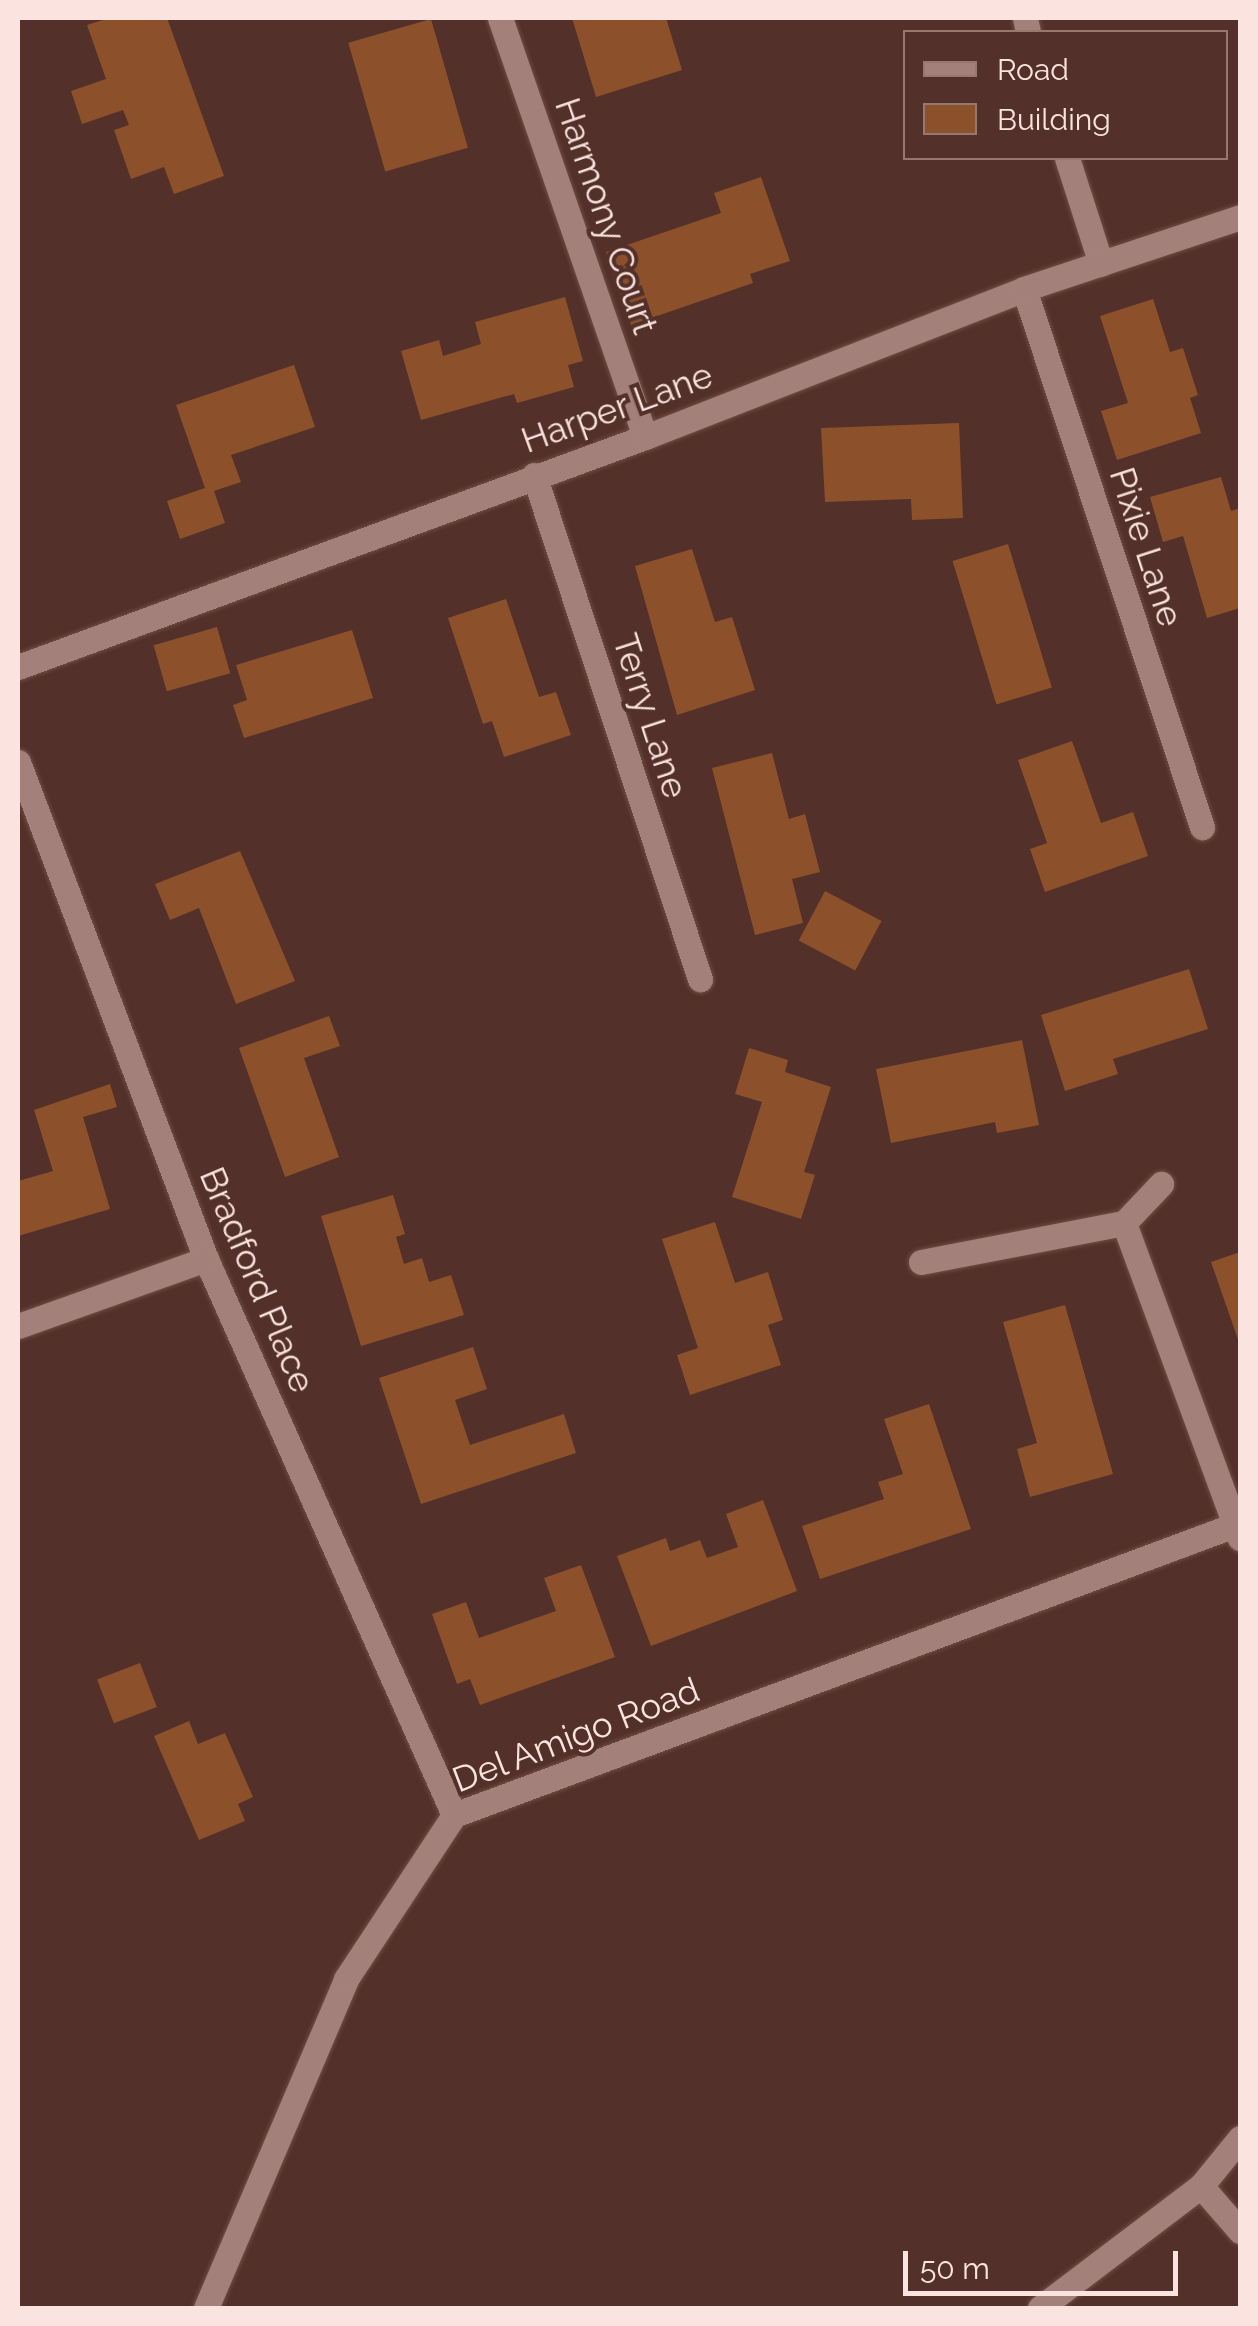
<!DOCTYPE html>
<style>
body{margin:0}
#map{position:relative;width:1258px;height:2326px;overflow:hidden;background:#533029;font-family:Raleway,sans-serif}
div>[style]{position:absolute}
.building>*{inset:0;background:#8c512b;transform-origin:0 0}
.roads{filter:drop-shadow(0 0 2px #6e4d46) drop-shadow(0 0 2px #6e4d46)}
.minor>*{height:25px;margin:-12.5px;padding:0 12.5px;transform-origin:12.5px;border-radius:12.5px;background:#a3817a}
span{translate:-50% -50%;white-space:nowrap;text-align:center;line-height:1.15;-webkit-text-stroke:8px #533029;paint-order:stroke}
.street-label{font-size:35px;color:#fbe4df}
.frame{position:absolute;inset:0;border:20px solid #fbe4df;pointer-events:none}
.legend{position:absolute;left:903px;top:30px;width:325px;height:130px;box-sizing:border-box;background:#533029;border:2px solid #967872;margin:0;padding:12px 18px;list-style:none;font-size:30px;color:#fbe4df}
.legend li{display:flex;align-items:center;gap:20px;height:50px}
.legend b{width:50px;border:2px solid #967872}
.scale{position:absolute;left:903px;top:2251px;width:275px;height:45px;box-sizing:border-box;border:5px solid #fbe4df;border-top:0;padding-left:12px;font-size:30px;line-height:35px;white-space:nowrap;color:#fbe4df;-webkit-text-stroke:8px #533029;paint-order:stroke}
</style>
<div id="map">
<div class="building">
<i style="clip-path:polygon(109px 18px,167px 18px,224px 176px,174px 194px,164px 167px,131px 179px,114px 130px,129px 125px,123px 110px,82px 124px,71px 91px,106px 79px,87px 25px)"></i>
<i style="clip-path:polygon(572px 18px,666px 18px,682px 70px,596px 97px)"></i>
<i style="left:431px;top:19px;width:134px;height:86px;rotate:74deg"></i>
<i style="clip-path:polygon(761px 177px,790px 261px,750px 274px,753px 283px,631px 325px,606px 252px,721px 213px,714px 193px)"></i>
<i style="clip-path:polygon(565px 297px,583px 361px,568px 365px,574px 387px,517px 403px,514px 394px,421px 420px,401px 351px,439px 340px,443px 356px,481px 344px,475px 322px)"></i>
<i style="clip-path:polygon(1153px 299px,1170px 352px,1183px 348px,1198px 395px,1190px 398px,1201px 433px,1117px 460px,1101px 411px,1128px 403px,1100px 316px)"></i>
<i style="clip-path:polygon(294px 365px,315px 427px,231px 455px,241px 482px,214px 491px,225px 523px,180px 539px,167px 501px,205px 488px,176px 405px)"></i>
<i style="clip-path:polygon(959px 423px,963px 518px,912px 520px,911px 499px,825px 502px,821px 428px)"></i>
<i style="clip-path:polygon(1221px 477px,1231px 511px,1240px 508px,1240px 608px,1207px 618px,1183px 536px,1163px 542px,1150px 497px)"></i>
<i style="left:1008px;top:544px;width:150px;height:58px;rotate:73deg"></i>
<i style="clip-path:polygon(692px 549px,715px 622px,732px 617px,755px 690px,677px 715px,635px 566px)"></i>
<i style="clip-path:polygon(506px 599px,539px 697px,556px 692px,571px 735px,504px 757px,492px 721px,483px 724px,448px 618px)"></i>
<i style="left:217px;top:627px;width:48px;height:66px;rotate:74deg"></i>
<i style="clip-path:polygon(352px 630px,373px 698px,244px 738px,233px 705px,247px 700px,236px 665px)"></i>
<i style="clip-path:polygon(1072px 741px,1101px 823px,1133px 812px,1148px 856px,1045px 892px,1030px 849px,1047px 843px,1018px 760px)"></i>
<i style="clip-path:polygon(772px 753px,789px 819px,805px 814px,820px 872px,792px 879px,803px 923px,755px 935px,712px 768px)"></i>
<i style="clip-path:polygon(240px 851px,295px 981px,236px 1004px,199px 908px,170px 920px,155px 884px)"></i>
<i style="left:825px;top:891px;width:64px;height:56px;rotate:28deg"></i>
<i style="clip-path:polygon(1189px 969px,1208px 1029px,1113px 1059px,1118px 1074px,1065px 1091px,1041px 1015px)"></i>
<i style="clip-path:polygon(329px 1016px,340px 1046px,304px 1058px,339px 1157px,285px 1177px,239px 1048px)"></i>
<i style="clip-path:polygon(1022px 1040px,1039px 1125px,997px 1133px,995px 1122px,891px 1143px,876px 1069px)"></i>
<i style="clip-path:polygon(749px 1048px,788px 1060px,785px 1072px,831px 1087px,804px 1172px,815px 1175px,801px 1219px,732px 1197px,762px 1102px,735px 1094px)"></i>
<i style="clip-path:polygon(110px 1084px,117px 1107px,83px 1117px,110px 1209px,18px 1236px,18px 1181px,53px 1171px,34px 1110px)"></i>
<i style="clip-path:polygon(393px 1195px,405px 1234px,396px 1237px,404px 1264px,422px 1258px,429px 1282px,451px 1275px,464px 1315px,361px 1346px,321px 1216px)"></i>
<i style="clip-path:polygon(715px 1222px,735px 1283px,768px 1272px,783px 1320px,768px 1325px,781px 1365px,690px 1395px,677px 1355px,698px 1348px,662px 1239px)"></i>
<i style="clip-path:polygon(1240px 1252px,1240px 1345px,1211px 1262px)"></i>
<i style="clip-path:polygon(1065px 1305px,1113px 1474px,1030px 1497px,1017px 1449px,1037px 1443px,1003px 1322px)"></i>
<i style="clip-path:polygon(473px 1347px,487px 1389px,455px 1400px,470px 1445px,564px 1414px,576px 1453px,421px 1504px,379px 1378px)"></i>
<i style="clip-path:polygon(929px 1404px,971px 1529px,820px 1579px,802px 1526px,884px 1499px,878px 1482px,903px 1474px,884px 1419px)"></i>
<i style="clip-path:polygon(763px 1500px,797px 1591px,651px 1646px,617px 1556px,666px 1538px,670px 1551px,700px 1540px,707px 1558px,738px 1547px,726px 1514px)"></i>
<i style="clip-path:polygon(581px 1565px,615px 1657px,480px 1705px,470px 1679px,457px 1684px,432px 1614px,466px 1602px,479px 1638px,556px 1611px,544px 1578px)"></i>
<i style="left:140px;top:1663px;width:47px;height:46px;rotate:69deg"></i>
<i style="clip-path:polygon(189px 1721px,198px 1744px,225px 1733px,253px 1797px,238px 1804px,245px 1821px,199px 1840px,154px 1736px)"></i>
</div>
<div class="roads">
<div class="minor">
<i style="left:500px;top:18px;width:443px;rotate:70.9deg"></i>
<i style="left:1025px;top:18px;width:14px;rotate:78deg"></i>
<i style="left:1067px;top:158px;width:111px;rotate:72.2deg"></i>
<i style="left:1024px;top:289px;width:567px;rotate:71.69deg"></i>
<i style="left:534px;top:475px;width:531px;rotate:71.77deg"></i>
<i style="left:18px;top:667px;width:668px;rotate:-20.14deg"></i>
<i style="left:645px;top:437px;width:407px;rotate:-21.3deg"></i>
<i style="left:1024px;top:289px;width:228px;rotate:-18.4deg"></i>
<i style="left:18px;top:762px;width:531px;rotate:69.28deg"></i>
<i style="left:206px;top:1259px;width:609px;rotate:65.96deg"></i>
<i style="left:1124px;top:1223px;width:336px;rotate:69.8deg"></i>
<i style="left:921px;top:1262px;width:207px;rotate:-10.9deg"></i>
<i style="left:1124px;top:1223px;width:54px;rotate:-46.5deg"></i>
<i style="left:18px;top:1326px;width:200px;rotate:-19.6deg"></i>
<i style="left:1201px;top:2186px;width:60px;rotate:49.1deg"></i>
<i style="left:206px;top:2308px;width:358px;rotate:-66.9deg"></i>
<i style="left:346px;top:1979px;width:196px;rotate:-56.6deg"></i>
<i style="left:454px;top:1815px;width:838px;rotate:-20.38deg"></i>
<i style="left:1040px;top:2308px;width:202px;rotate:-37.2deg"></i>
<i style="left:1201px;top:2186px;width:62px;rotate:-50.9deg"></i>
</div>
</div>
<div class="street-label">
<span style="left:606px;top:216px;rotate:71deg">Harmony Court</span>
<span style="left:617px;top:408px;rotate:-20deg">Harper Lane</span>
<span style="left:1146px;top:547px;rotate:72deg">Pixie Lane</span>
<span style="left:650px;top:716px;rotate:72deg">Terry Lane</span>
<span style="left:257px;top:1280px;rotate:67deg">Bradford Place</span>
<span style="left:576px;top:1735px;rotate:-21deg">Del Amigo Road</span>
</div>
<div class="frame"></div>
<ul class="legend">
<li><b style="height:12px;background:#a3817a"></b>Road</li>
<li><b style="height:28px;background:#8c512b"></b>Building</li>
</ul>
<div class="scale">50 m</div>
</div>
